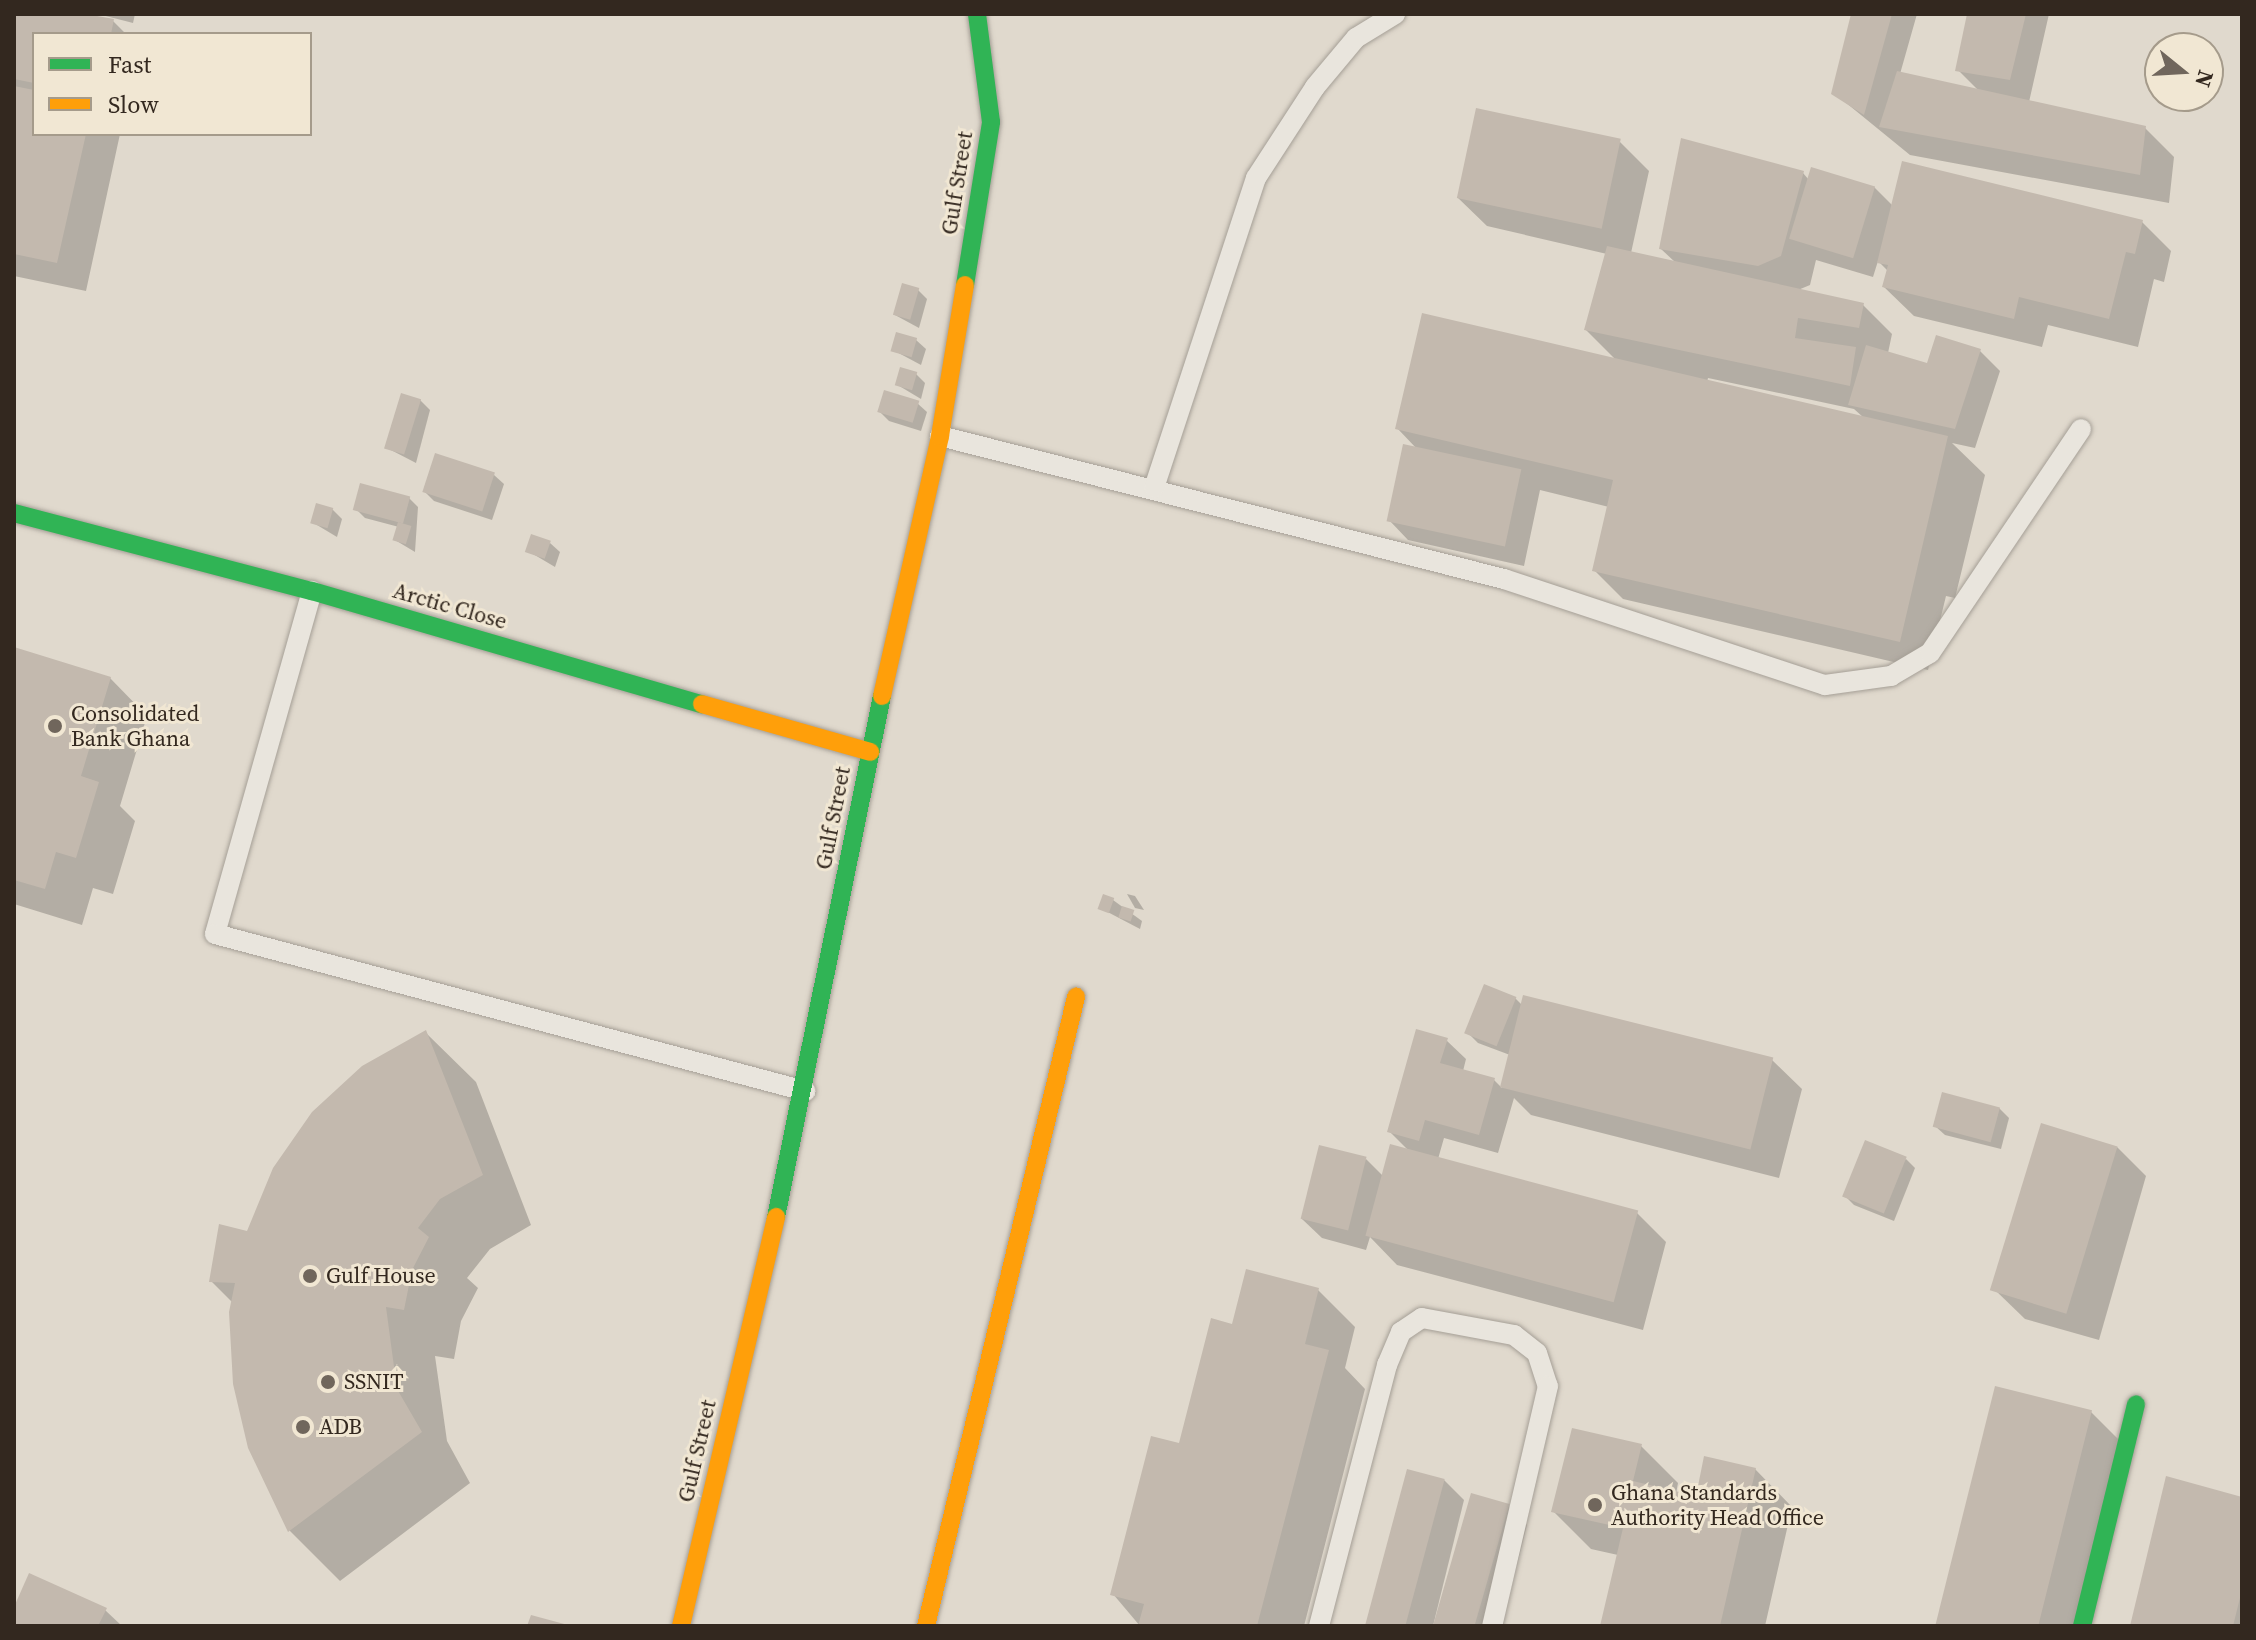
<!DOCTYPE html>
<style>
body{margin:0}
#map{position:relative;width:2256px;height:1640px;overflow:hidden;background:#e0d9cd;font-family:"Source Serif 4",serif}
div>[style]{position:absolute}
.shadow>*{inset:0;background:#0003}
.building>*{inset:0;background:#c3b9ae;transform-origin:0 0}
.roads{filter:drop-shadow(0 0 2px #a59f96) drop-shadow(0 0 2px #a59f96)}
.lane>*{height:20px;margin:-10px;padding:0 10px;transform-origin:10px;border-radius:10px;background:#e9e5dd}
.fast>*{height:18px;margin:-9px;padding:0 9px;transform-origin:9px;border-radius:9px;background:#30b455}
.slow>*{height:18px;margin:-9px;padding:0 9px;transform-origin:9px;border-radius:9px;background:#ff9f0a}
.dots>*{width:22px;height:22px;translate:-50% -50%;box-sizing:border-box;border:4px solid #f1e7d3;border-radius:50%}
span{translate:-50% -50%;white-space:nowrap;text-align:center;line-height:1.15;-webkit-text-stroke:6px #f1e7d3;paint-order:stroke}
.street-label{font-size:22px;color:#33281f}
.poi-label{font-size:22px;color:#33281f}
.left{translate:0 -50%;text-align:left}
.frame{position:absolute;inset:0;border:16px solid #33281f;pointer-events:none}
.legend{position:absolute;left:32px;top:32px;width:280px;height:104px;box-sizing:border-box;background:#f1e7d3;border:2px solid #a59b8b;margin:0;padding:10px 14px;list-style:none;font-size:24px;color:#33281f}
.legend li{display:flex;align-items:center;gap:16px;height:40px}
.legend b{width:40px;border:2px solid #a59b8b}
.north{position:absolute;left:2144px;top:32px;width:80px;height:80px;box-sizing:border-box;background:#f1e7d3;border:2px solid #a59b8b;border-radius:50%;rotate:108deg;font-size:22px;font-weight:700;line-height:32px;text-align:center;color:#33281f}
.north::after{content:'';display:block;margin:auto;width:28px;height:36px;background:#70665c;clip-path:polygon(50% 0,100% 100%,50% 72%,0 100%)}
</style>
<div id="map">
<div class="shadow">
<i style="clip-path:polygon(14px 14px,111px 19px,126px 34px,34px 34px,34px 134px,120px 134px,86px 291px,14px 276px)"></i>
<i style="clip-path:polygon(98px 14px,135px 14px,133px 23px)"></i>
<i style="clip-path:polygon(1853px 14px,1917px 14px,1900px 74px,1979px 91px,1958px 70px,1970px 14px,2049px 14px,2029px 102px,2145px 128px,2174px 157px,2169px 203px,1910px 155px,1834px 93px)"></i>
<i style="clip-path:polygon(evenodd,1620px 142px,1649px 171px,1631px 253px,1676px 263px,1661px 249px,1803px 173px,1809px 180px,1874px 187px,1893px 206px,2142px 222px,2171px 251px,2164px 282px,2154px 279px,2138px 347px,2048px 325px,2042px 347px,1914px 316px,1884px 287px,1888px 271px,1878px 261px,1873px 277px,1816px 260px,1810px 285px,1798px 290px,1863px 305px,1892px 334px,1888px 353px,1928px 365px,1980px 351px,2000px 371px,1975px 448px,1952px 443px,1985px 475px,1955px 598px,1946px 596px,1928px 670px,1623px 599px,1594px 570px,1609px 507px,1540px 490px,1524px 566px,1408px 540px,1389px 520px,1417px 449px,1397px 428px,1617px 361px,1586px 330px,1607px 254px,1487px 226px,1457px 197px,1620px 142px,1708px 378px,1854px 409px,1864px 418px,1707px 382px,1708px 378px)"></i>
<i style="clip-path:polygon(918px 290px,927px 299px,919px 328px,895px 315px)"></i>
<i style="clip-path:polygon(916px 340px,926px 349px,921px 365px,893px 350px)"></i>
<i style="clip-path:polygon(916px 374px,925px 383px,921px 399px,896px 384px)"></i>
<i style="clip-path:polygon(420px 400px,430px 410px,416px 463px,389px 449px)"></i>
<i style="clip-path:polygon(917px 403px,927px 412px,921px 431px,889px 421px,879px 411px)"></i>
<i style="clip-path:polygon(494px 475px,504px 484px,492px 520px,434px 501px,424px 491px)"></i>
<i style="clip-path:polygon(409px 498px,418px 507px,415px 552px,395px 540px,399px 527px,365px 518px,356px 509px)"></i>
<i style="clip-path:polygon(332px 509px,342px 519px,337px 537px,312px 522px)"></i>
<i style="clip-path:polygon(550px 543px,560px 552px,555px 567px,528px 551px)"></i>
<i style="clip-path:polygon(14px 649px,110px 678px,147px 716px,120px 806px,135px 821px,113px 894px,93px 888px,82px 925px,14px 904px)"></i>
<i style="clip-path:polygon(1127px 894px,1135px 896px,1144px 910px,1135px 908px)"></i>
<i style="clip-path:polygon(1113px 900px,1142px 921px,1140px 929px,1100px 908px)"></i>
<i style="clip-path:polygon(1515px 998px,1523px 1006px,1772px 1060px,1802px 1089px,1779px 1178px,1531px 1115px,1514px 1098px,1498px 1153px,1444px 1138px,1438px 1159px,1637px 1213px,1666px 1242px,1643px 1330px,1397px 1265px,1370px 1237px,1366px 1250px,1322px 1238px,1302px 1219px,1366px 1159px,1384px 1177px,1409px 1151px,1389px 1131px,1446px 1040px,1466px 1059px,1463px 1071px,1494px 1080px,1502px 1088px,1510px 1055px,1478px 1043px,1468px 1033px)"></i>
<i style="clip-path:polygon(426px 1033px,476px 1082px,531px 1225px,490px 1249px,467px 1278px,478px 1288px,461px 1321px,454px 1359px,435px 1356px,447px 1441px,470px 1483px,340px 1581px,290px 1531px,250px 1448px,233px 1303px,211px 1281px)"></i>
<i style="clip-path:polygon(1999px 1108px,2009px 1118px,2001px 1149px,1945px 1135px,1935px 1126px)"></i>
<i style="clip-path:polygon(2117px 1147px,2146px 1176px,2099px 1340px,2025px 1319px,1995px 1290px)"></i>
<i style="clip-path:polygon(1906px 1159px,1915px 1168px,1894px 1221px,1854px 1205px,1845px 1196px)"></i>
<i style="clip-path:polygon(1318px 1290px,1355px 1327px,1345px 1368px,1365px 1389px,1304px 1626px,1140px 1626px,1113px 1594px,1233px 1326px)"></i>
<i style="clip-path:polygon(2091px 1412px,2120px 1441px,2075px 1626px,1938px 1626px)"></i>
<i style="clip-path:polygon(1641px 1446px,1678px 1483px,1676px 1494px,1697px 1499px,1755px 1469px,1792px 1507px,1765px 1626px,1602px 1626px,1618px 1555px,1591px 1549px,1554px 1512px)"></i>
<i style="clip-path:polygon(1444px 1480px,1464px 1500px,1433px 1626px,1370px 1626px)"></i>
<i style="clip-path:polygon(2242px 1499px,2242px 1626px,2132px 1626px)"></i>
<i style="clip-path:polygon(1508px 1506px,1527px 1525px,1501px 1626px,1438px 1626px)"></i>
<i style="clip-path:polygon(105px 1610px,122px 1626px,14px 1626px,14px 1611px)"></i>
</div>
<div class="building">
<i style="clip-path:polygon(14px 14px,86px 14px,114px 19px,111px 34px,34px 34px,34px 83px,14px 79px)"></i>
<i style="clip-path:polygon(1851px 14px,1892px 14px,1864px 115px,1831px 94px)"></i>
<i style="clip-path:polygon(1967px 14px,2026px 14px,2010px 80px,1955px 71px)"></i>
<i style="clip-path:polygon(1897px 71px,2146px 126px,2140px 175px,1879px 127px)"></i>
<i style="clip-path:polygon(14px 86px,34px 90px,34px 134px,86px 134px,57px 263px,14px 254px)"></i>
<i style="left:1476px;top:108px;width:148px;height:92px;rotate:12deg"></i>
<i style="clip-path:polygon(1681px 138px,1804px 171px,1781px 256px,1758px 266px,1659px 249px)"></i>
<i style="clip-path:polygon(1902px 161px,2143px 220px,2135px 254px,2126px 252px,2109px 319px,2019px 297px,2014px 319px,1882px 287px,1888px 265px,1877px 263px)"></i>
<i style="left:1811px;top:167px;width:67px;height:75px;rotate:17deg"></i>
<i style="clip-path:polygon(1607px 246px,1864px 303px,1859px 328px,1798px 318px,1795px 338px,1856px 347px,1850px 386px,1584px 330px)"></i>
<i style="left:902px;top:283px;width:18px;height:33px;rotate:16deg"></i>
<i style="clip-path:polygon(1422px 313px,1948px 436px,1900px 642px,1592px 571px,1613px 480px,1395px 429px)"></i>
<i style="left:896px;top:332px;width:22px;height:20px;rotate:16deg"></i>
<i style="clip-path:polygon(1936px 335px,1981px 349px,1955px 429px,1848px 405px,1866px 345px,1927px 363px)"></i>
<i style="left:900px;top:367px;width:18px;height:19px;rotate:16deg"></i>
<i style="left:884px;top:390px;width:37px;height:23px;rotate:17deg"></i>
<i style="left:401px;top:393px;width:21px;height:58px;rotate:17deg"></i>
<i style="left:1403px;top:444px;width:121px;height:79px;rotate:12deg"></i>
<i style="left:435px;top:453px;width:63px;height:41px;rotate:18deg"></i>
<i style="left:360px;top:483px;width:52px;height:28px;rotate:15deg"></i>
<i style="left:316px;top:503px;width:18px;height:21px;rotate:16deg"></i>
<i style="left:398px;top:522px;width:14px;height:19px;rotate:17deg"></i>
<i style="left:531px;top:534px;width:21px;height:19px;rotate:19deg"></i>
<i style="clip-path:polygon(14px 647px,111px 677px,81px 776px,99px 782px,76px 858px,56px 852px,45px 889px,14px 880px)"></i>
<i style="left:1103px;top:894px;width:12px;height:16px;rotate:20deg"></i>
<i style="left:1122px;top:906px;width:13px;height:12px;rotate:18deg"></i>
<i style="left:1484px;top:984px;width:35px;height:53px;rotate:22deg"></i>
<i style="left:1523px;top:995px;width:258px;height:95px;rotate:14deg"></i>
<i style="clip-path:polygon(1416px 1029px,1448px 1038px,1440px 1063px,1495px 1078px,1479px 1135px,1425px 1120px,1419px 1141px,1387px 1132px)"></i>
<i style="clip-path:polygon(426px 1030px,483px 1175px,440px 1199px,418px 1228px,429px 1237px,412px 1270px,404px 1310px,386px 1307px,397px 1389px,422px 1432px,288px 1532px,248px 1448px,233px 1384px,229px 1312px,235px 1283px,209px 1282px,219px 1224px,247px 1231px,273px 1168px,312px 1112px,362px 1066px)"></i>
<i style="left:1942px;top:1092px;width:60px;height:36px;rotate:15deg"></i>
<i style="left:2041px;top:1123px;width:80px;height:175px;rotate:17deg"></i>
<i style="left:1865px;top:1140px;width:45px;height:61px;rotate:22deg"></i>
<i style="left:1390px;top:1144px;width:257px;height:95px;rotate:15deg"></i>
<i style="left:1319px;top:1145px;width:49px;height:76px;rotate:14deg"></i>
<i style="clip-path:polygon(1246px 1269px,1319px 1288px,1305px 1344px,1329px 1350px,1257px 1626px,1138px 1626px,1144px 1604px,1110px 1595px,1151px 1436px,1179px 1443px,1211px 1318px,1232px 1324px)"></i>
<i style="left:1995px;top:1386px;width:100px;height:247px;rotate:14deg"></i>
<i style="clip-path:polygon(1572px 1428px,1642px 1444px,1633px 1481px,1696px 1496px,1704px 1456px,1756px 1468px,1720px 1626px,1600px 1626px,1623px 1528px,1551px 1512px)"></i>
<i style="left:1407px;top:1469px;width:39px;height:162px;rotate:15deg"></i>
<i style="clip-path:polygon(2166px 1476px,2242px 1497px,2242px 1590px,2233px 1626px,2130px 1626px)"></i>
<i style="left:1471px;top:1493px;width:40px;height:138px;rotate:16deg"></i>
<i style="clip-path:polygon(29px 1573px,107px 1608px,98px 1626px,14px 1626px,14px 1607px)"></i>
<i style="clip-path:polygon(531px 1615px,568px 1625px,568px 1626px,527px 1626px)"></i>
</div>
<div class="roads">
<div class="lane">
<i style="left:940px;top:436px;width:582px;rotate:14.23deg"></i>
<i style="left:1504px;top:579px;width:338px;rotate:18.3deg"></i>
<i style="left:1825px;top:685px;width:67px;rotate:-7.8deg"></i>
<i style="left:1891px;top:676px;width:45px;rotate:-30.5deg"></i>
<i style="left:1930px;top:653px;width:270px;rotate:-56deg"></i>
<i style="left:1154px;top:488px;width:326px;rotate:-71.8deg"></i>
<i style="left:1256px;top:178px;width:108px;rotate:-57deg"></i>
<i style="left:1315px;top:87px;width:64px;rotate:-50.1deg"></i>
<i style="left:1356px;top:38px;width:46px;rotate:-31.6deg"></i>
<i style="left:312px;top:591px;width:356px;rotate:105.8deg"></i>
<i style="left:215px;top:934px;width:611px;rotate:14.9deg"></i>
<i style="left:1319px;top:1626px;width:270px;rotate:-75.4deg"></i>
<i style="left:1387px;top:1365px;width:36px;rotate:-67deg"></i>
<i style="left:1401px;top:1332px;width:25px;rotate:-34deg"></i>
<i style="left:1422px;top:1318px;width:94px;rotate:10.5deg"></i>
<i style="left:1514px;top:1335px;width:29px;rotate:38deg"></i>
<i style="left:1537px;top:1353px;width:35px;rotate:72deg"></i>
<i style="left:1548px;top:1386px;width:246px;rotate:103.1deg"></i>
</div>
<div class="fast">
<i style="left:965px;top:285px;width:165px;rotate:-80.9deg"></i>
<i style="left:991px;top:122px;width:109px;rotate:-97.4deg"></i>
<i style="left:14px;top:513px;width:308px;rotate:14.7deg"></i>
<i style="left:312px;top:591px;width:406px;rotate:16.2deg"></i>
<i style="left:776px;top:1217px;width:532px;rotate:-78.5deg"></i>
<i style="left:2082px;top:1626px;width:228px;rotate:-76.3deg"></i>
</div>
<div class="slow">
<i style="left:882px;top:696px;width:266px;rotate:-77.4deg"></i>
<i style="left:940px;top:436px;width:153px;rotate:-80.6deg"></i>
<i style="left:702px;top:704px;width:175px;rotate:15.9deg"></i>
<i style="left:681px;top:1626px;width:420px;rotate:-76.9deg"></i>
<i style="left:926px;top:1626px;width:647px;rotate:-76.59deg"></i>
</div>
</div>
<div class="dots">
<i style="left:55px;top:726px;background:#70665c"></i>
<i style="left:310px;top:1276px;background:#70665c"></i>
<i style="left:328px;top:1382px;background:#70665c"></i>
<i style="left:303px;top:1427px;background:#70665c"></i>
<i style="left:1595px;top:1505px;background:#70665c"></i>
</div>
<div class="street-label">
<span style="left:957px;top:183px;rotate:-81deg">Gulf Street</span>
<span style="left:450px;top:606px;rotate:16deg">Arctic Close</span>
<span style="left:833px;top:818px;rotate:-79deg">Gulf Street</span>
<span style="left:697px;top:1451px;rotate:-77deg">Gulf Street</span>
</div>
<div class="poi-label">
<span class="left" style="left:71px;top:726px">Consolidated<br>Bank Ghana</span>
<span class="left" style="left:326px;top:1276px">Gulf House</span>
<span class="left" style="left:344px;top:1382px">SSNIT</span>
<span class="left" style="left:319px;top:1427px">ADB</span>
<span class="left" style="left:1611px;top:1505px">Ghana Standards<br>Authority Head Office</span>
</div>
<div class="frame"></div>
<ul class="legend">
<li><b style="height:10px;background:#30b455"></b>Fast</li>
<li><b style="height:10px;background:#ff9f0a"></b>Slow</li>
</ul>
<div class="north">N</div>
</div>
